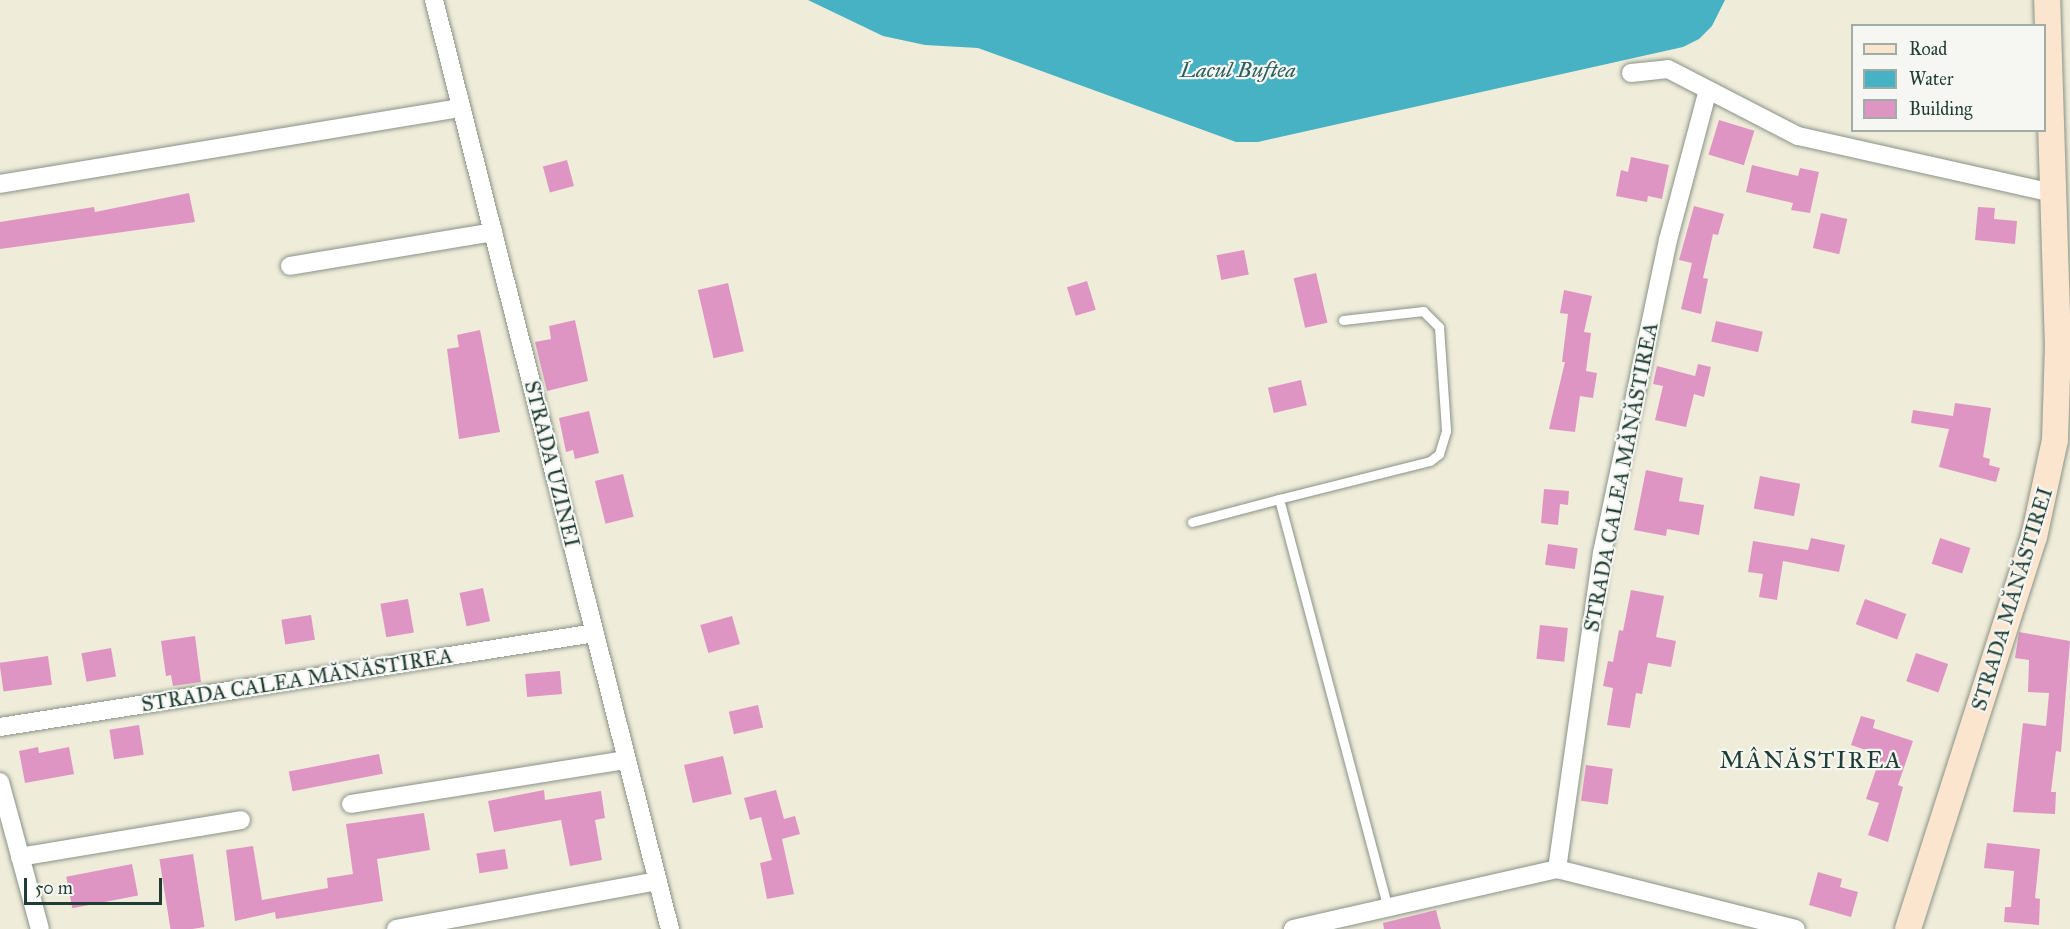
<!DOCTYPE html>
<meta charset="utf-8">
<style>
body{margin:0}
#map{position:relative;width:2070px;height:929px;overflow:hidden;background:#f0ecda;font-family:"IM FELL Great Primer",serif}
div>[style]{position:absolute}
.water>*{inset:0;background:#46b2c3}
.building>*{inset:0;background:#df95c3;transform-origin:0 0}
.roads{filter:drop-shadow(0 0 2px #889487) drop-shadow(0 0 2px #889487)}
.lane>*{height:9px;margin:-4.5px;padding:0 4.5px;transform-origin:4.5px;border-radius:4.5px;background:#fff}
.street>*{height:18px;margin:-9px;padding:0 9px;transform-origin:9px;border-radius:9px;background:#fff}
.secondary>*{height:26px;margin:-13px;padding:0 13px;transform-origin:13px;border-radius:13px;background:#fbe5cf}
span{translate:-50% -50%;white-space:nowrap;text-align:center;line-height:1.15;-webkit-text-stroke:4.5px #f6f6f2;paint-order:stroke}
.street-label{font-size:21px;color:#1f3d34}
.water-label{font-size:22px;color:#2b605f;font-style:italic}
.quarter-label{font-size:24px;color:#1f3d34;letter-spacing:1.5px}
.legend{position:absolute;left:1851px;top:24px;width:195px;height:108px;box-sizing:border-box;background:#f6f6f2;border:2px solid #a0aca6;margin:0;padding:8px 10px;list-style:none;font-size:18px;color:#1f3d34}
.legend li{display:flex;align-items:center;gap:12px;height:30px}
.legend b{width:30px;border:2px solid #a0aca6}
.scale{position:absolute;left:24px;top:878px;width:138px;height:27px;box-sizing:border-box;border:3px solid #1f3d34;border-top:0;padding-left:8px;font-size:18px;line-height:21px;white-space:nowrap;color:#1f3d34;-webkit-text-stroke:4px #f6f6f2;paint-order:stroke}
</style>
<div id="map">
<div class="water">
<i style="clip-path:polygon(808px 0,1725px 0,1712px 26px,1699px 39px,1683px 47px,1258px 142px,1236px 142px,978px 48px,925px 45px,883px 36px)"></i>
</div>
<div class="building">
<i style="left:1719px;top:120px;width:37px;height:36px;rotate:17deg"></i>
<i style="clip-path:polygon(1631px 157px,1669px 165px,1662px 199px,1648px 196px,1647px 202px,1616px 196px,1621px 170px,1628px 172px)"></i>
<i style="left:567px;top:160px;width:27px;height:25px;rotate:75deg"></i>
<i style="clip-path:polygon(1752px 165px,1798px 176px,1800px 168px,1819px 172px,1810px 213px,1791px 210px,1793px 203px,1746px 192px)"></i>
<i style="clip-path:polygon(189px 193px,195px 222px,0 249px,0 222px,94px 207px,95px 212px)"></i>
<i style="clip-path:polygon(1694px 206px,1724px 214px,1718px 235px,1713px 234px,1703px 278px,1708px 279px,1701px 314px,1681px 309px,1692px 263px,1679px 260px)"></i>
<i style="clip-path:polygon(1978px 207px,1995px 208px,1994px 219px,2017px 221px,2015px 244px,1975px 240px)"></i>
<i style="left:1821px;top:213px;width:27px;height:36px;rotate:13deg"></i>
<i style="left:1244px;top:250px;width:25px;height:28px;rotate:79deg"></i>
<i style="left:1316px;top:273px;width:51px;height:23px;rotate:77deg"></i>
<i style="left:1087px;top:281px;width:30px;height:21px;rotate:73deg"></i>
<i style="left:728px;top:283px;width:70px;height:31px;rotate:77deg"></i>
<i style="clip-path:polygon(1564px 290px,1592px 296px,1584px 332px,1591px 333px,1586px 371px,1597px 373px,1593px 398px,1580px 396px,1575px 432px,1549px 429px,1565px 362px,1562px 362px,1568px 314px,1560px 313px)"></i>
<i style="clip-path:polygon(575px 320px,588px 381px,547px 391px,535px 342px,551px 339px,549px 326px)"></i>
<i style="left:1716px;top:321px;width:48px;height:21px;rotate:13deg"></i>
<i style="clip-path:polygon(480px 330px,500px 432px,459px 439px,447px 349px,459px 347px,457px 335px)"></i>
<i style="clip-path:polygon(1698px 364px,1711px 367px,1704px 397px,1694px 394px,1686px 427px,1655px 420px,1663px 386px,1653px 384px,1657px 366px,1695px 376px)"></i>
<i style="left:1301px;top:380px;width:26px;height:34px;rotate:77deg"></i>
<i style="clip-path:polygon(1955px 403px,1991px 408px,1983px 457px,1990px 459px,1989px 465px,2000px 468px,1996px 482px,1939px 467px,1949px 429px,1911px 423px,1913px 410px,1953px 416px)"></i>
<i style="clip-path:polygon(589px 411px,599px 453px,575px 459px,573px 450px,566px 452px,559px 418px)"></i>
<i style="clip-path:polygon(1646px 470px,1683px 478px,1679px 501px,1704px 505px,1699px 535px,1667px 529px,1666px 536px,1634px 530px)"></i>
<i style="left:623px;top:474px;width:44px;height:29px;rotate:76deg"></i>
<i style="left:1760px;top:476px;width:41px;height:33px;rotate:11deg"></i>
<i style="clip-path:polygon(1544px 489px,1569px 491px,1568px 505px,1560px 504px,1558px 525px,1541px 523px)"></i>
<i style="clip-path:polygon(1811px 538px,1845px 545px,1839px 572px,1783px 561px,1777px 600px,1759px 597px,1763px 574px,1748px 572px,1753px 541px,1808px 550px)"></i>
<i style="left:1940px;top:538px;width:32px;height:27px;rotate:18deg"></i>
<i style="left:1548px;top:544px;width:30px;height:21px;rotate:8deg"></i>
<i style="left:483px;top:588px;width:34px;height:24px;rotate:78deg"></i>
<i style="clip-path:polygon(1631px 590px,1664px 596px,1656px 637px,1676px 641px,1671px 667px,1648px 663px,1642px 694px,1636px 693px,1630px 728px,1607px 725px,1613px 688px,1603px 686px,1608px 661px,1613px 662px,1619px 630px,1623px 631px)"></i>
<i style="left:408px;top:599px;width:34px;height:28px;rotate:80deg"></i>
<i style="left:1865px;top:599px;width:44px;height:27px;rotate:20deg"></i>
<i style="left:311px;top:615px;width:25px;height:30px;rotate:81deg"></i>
<i style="left:732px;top:616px;width:29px;height:33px;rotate:74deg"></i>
<i style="left:1540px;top:625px;width:28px;height:34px;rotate:6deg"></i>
<i style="clip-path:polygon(2019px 632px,2070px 641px,2061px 752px,2056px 751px,2051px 792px,2056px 792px,2055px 814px,2013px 812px,2023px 723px,2046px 726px,2049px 693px,2028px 692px,2029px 660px,2015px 658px)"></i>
<i style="clip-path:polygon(195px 636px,201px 682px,173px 686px,171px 675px,166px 676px,161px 641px)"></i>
<i style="left:111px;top:648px;width:29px;height:30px;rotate:80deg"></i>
<i style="left:1916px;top:653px;width:34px;height:30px;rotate:19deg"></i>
<i style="left:48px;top:656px;width:29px;height:49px;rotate:82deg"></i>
<i style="left:560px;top:671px;width:23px;height:35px;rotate:85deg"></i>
<i style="left:758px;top:705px;width:23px;height:30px;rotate:77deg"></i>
<i style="clip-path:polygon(1861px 716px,1875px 720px,1873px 728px,1913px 741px,1898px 785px,1903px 787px,1888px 842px,1868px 835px,1879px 803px,1866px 799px,1881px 755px,1851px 745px)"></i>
<i style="left:139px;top:725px;width:30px;height:30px;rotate:81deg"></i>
<i style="clip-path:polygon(38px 747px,39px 753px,69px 747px,74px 774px,25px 783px,19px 751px)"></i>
<i style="left:379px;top:754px;width:20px;height:92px;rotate:79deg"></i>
<i style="left:723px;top:756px;width:39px;height:40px;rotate:77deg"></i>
<i style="left:1586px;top:765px;width:27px;height:36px;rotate:8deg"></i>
<i style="clip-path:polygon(544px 790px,545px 800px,601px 791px,605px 818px,595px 820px,602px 860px,570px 866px,561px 820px,494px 832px,488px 801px)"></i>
<i style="clip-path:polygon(776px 790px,784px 819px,795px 816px,800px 834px,782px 839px,794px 894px,767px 899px,760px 863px,772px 860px,761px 817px,750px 820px,744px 798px)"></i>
<i style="clip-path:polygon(424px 813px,430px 850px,377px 859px,383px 901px,276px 919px,275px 912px,235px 921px,226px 850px,253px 846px,262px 900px,328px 888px,327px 878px,353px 874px,346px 824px)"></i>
<i style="clip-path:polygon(1987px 843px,2040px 849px,2035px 898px,2040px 899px,2039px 925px,2004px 922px,2005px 907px,2011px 907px,2014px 871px,1984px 868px)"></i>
<i style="left:505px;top:849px;width:20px;height:29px;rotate:81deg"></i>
<i style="left:193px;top:854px;width:74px;height:34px;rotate:81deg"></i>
<i style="left:132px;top:864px;width:32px;height:67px;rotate:79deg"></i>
<i style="clip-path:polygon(1818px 872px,1842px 879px,1840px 887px,1858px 892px,1851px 917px,1809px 905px)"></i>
<i style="clip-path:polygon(1436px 910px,1441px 929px,1384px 929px,1383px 923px)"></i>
</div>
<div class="roads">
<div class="lane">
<i style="left:1343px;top:320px;width:81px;rotate:-6.4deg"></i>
<i style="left:1423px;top:311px;width:23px;rotate:45deg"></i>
<i style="left:1439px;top:327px;width:104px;rotate:86.1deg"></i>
<i style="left:1446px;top:431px;width:24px;rotate:107deg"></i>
<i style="left:1439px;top:454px;width:11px;rotate:142deg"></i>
<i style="left:1430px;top:461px;width:156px;rotate:165.9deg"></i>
<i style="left:1279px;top:499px;width:423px;rotate:75.1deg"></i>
<i style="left:1192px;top:522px;width:90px;rotate:-14.8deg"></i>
</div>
<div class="street">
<i style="left:434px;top:0;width:959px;rotate:75.75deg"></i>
<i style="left:1631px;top:73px;width:37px;rotate:-6deg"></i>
<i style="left:1668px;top:69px;width:146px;rotate:27.3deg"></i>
<i style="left:1798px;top:136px;width:260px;rotate:12.6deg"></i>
<i style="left:0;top:184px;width:467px;rotate:-9.4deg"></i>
<i style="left:290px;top:266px;width:206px;rotate:-9.5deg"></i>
<i style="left:0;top:727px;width:602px;rotate:-8.98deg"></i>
<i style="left:0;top:782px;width:152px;rotate:74.8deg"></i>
<i style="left:351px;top:804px;width:279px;rotate:-9.1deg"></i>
<i style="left:20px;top:857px;width:224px;rotate:-9.5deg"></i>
<i style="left:1557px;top:869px;width:319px;rotate:-81.9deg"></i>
<i style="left:1602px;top:553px;width:320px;rotate:-78.1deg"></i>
<i style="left:1668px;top:240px;width:155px;rotate:-75.1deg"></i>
<i style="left:396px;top:929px;width:266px;rotate:-10.4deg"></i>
<i style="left:1293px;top:929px;width:271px;rotate:-12.8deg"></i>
<i style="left:1557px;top:869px;width:246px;rotate:14.1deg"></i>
</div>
<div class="secondary">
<i style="left:1908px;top:929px;width:412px;rotate:-72.2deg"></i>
<i style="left:2034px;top:537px;width:99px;rotate:-77.8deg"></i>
<i style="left:2055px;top:440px;width:94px;rotate:-88.2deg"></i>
<i style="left:2058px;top:346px;width:346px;rotate:-91.8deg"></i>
</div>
</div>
<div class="street-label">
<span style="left:552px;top:464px;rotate:76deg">STRADA UZINEI</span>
<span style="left:1621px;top:477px;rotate:-79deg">STRADA CALEA MĂNĂSTIREA</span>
<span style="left:2012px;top:599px;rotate:-73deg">STRADA MĂNĂSTIREI</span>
<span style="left:297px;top:680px;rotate:-9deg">STRADA CALEA MĂNĂSTIREA</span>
</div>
<div class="water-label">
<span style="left:1238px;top:70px">Lacul Buftea</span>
</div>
<div class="quarter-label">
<span style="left:1811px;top:761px">MÂNĂSTIREA</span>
</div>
<ul class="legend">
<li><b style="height:8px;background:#fbe5cf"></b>Road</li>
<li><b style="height:16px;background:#46b2c3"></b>Water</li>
<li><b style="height:16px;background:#df95c3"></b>Building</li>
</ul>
<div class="scale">50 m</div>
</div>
